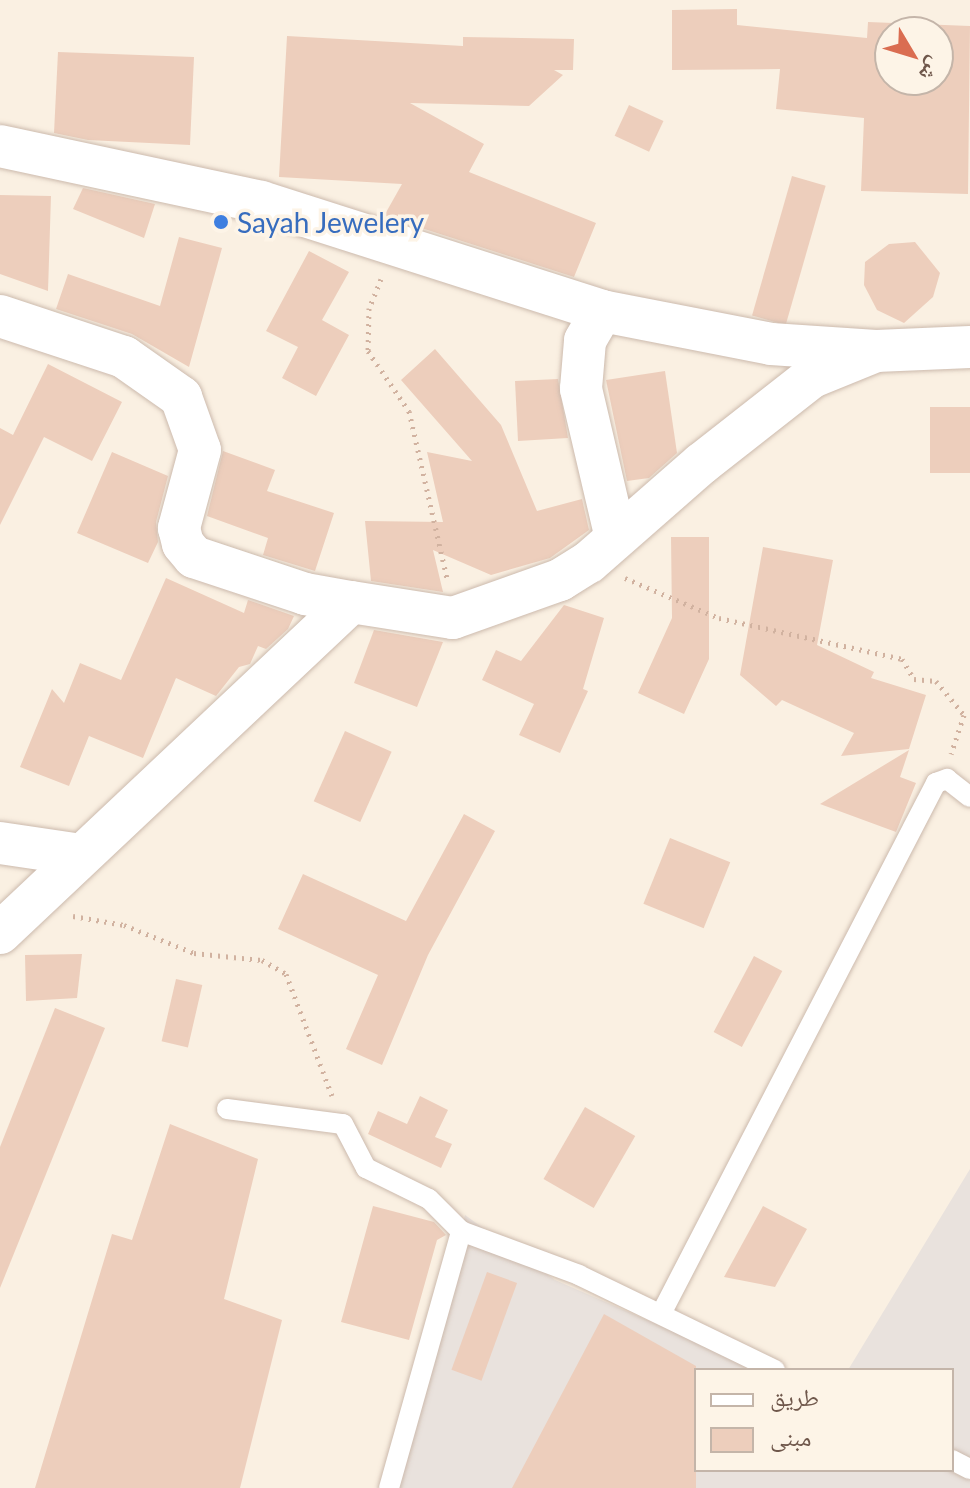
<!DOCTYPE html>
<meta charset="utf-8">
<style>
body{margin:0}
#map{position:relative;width:970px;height:1488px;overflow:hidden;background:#faf0e2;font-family:Lato,"Noto Naskh Arabic",sans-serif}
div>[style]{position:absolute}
.industrial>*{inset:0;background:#e9e2dd}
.building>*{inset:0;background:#edcebc;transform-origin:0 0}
.path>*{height:5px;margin-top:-2.5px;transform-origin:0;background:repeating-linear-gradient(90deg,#d1b2a0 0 2px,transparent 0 8px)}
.roads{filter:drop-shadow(0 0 2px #ccbaad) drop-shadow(0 0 2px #ccbaad)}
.service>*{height:20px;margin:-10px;padding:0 10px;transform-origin:10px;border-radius:10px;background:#fff}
.minor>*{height:42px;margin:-21px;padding:0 21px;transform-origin:21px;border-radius:21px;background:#fff}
.dots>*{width:22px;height:22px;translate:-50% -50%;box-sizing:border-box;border:4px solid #fdf4e7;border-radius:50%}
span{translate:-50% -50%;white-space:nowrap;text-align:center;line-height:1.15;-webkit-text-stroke:7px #fdf4e7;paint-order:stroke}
.shop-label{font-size:28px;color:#366cbe}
.left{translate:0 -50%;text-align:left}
.legend{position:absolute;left:694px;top:1368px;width:260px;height:104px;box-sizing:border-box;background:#fdf4e7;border:2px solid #c4b5a9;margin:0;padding:10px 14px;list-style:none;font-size:24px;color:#6f574b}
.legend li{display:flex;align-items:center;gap:16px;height:40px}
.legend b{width:40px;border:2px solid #c4b5a9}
.north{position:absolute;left:874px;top:16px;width:80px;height:80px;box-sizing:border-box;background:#fdf4e7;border:2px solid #c4b5a9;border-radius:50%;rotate:128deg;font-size:22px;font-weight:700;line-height:32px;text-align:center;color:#6f574b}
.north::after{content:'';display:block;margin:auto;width:28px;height:36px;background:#da6d51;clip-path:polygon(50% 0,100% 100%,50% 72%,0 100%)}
</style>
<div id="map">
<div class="industrial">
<i style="clip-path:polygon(970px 1169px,970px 1488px,398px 1488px,465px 1215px,555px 1280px,762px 1370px,696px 1370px,696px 1470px,952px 1470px,952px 1370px,848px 1370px)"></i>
</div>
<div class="building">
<i style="clip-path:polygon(evenodd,737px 9px,737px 25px,867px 38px,868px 22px,970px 26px,968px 194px,861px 191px,864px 118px,776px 109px,780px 69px,672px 70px,672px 10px,737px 9px,890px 32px,938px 32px,938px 80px,890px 80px,890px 32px)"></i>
<i style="clip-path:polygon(287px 36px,463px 46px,463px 37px,574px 39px,573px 70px,554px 70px,563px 75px,529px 106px,410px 103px,484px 144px,469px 172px,596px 223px,574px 277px,384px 216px,402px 184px,279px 177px)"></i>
<i style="clip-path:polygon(58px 52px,194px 57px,190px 145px,88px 140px,54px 133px)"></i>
<i style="left:629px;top:105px;width:38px;height:34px;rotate:25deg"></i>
<i style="left:792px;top:176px;width:35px;height:145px;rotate:16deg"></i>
<i style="clip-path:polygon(83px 188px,155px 204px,144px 238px,73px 209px)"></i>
<i style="clip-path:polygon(0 195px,51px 196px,48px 291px,0 274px)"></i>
<i style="clip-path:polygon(179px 237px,222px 248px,189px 367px,132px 334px,56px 309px,68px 274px,160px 306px)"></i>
<i style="clip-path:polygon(915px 242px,940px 273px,933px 297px,904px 323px,877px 310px,864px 285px,865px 262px,889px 244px)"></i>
<i style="clip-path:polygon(309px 251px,349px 272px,322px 320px,349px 335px,316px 396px,282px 378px,298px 347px,266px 331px)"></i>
<i style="clip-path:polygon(435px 349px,501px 425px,537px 511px,582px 499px,589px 530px,550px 558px,491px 575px,433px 550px,443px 592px,371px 581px,365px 521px,443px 522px,427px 452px,472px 461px,401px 380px)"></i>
<i style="clip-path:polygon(48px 364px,122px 402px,92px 461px,44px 437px,0 525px,0 428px,13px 435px)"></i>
<i style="clip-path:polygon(665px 371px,677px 453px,649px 478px,627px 481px,606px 380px)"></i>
<i style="clip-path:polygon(558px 379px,568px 438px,518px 441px,515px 381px)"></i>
<i style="left:970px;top:407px;width:66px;height:40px;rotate:90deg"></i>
<i style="clip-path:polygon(223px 451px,275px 470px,267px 491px,334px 513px,315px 571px,263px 555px,268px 538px,207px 516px)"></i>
<i style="clip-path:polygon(112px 452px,168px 476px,156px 522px,158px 542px,148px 563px,77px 533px)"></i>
<i style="clip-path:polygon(671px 537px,709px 537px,709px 659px,684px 714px,638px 693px,672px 618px)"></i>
<i style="clip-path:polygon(763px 547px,833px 560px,817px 645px,874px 672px,871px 678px,926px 695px,909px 749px,841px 756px,854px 733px,782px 700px,776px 706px,740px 675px)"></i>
<i style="clip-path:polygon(166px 578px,244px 613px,248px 600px,294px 616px,288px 629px,266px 649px,258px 646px,250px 664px,239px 667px,216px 696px,176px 678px,143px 758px,89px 736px,69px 786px,20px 767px,52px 689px,64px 703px,80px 663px,121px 680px)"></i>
<i style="clip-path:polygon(564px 605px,604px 618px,583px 689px,588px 691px,560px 753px,519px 735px,534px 704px,482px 680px,496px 650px,521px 661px)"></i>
<i style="clip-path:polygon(374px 630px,443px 642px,417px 707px,354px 683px)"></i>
<i style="left:345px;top:731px;width:51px;height:77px;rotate:24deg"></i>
<i style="clip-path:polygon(909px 750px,900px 777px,916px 783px,896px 832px,820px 804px)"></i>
<i style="clip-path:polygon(464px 814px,495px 831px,428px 955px,382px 1065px,346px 1049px,378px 975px,278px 929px,303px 874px,406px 921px)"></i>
<i style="left:670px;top:838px;width:65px;height:71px;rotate:22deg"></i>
<i style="clip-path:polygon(82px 954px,77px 998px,26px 1001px,25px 955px)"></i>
<i style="left:754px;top:956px;width:32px;height:86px;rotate:28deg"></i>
<i style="left:176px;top:979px;width:27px;height:64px;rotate:13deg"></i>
<i style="clip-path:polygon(55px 1008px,105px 1028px,0 1288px,0 1147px)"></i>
<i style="clip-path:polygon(420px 1096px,448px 1110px,435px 1137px,452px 1144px,441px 1168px,368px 1134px,378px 1111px,407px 1124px)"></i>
<i style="left:585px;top:1107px;width:58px;height:83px;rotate:30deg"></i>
<i style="clip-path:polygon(170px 1124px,258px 1159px,224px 1299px,282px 1320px,240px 1488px,35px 1488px,112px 1234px,132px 1240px)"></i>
<i style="clip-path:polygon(373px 1206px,434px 1222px,446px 1235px,437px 1240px,409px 1340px,341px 1322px)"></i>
<i style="clip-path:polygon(763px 1206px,807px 1229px,775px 1287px,724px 1277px)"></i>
<i style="left:487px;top:1272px;width:32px;height:104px;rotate:20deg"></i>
<i style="clip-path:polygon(604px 1314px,696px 1366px,696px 1488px,512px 1488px)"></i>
</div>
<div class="path">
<i style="left:381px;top:279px;width:31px;rotate:112deg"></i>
<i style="left:369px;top:308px;width:43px;rotate:91.3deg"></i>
<i style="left:368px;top:351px;width:73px;rotate:55.7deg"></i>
<i style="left:409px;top:411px;width:171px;rotate:77.2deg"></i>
<i style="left:625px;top:578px;width:102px;rotate:23.1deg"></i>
<i style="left:719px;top:618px;width:188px;rotate:12.6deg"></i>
<i style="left:902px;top:659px;width:23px;rotate:59deg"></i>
<i style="left:914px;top:679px;width:22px;rotate:5deg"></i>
<i style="left:936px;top:681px;width:44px;rotate:50.5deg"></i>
<i style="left:964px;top:715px;width:41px;rotate:108.4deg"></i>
<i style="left:73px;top:916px;width:52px;rotate:10deg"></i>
<i style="left:124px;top:925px;width:75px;rotate:21.8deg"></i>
<i style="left:194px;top:953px;width:68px;rotate:5.9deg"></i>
<i style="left:262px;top:960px;width:28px;rotate:30deg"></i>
<i style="left:286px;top:974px;width:130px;rotate:69.3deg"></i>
</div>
<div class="roads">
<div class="service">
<i style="left:227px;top:1109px;width:117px;rotate:7.4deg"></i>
<i style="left:343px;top:1124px;width:50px;rotate:62.4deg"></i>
<i style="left:366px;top:1168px;width:70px;rotate:26.2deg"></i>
<i style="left:429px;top:1199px;width:45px;rotate:45deg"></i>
<i style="left:662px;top:1312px;width:596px;rotate:-62.62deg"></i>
<i style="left:936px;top:783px;width:12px;rotate:-20deg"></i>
<i style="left:947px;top:779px;width:29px;rotate:38deg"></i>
<i style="left:952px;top:1460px;width:20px;rotate:27deg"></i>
<i style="left:389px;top:1488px;width:267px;rotate:-74.3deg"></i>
<i style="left:461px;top:1231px;width:126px;rotate:20.4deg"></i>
<i style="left:579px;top:1275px;width:218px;rotate:25.9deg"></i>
</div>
<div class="minor">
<i style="left:0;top:146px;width:267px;rotate:12.1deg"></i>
<i style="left:261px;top:202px;width:358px;rotate:17.7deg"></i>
<i style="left:602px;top:311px;width:172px;rotate:11deg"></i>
<i style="left:771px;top:344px;width:105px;rotate:3.8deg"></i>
<i style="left:876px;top:351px;width:94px;rotate:-2.4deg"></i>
<i style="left:602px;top:311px;width:34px;rotate:120deg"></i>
<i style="left:585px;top:341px;width:48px;rotate:94.8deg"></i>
<i style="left:581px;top:389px;width:153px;rotate:76.8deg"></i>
<i style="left:0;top:316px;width:131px;rotate:18.3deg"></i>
<i style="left:124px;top:357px;width:70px;rotate:35.1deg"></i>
<i style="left:181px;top:397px;width:56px;rotate:70.3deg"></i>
<i style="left:200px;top:450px;width:81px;rotate:105.1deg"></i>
<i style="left:179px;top:528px;width:16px;rotate:76deg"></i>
<i style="left:183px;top:544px;width:17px;rotate:50deg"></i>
<i style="left:194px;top:557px;width:117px;rotate:18.4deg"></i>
<i style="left:305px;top:594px;width:47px;rotate:9.9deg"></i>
<i style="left:0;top:843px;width:82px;rotate:8.4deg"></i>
<i style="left:0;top:933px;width:482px;rotate:-43.3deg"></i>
<i style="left:351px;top:602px;width:103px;rotate:8.9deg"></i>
<i style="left:453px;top:618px;width:114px;rotate:-19.6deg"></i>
<i style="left:560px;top:580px;width:34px;rotate:-32deg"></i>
<i style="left:589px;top:562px;width:149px;rotate:-41.2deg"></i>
<i style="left:701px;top:464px;width:141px;rotate:-38.1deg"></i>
<i style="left:812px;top:377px;width:69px;rotate:-22.1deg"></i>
</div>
</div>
<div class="dots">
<i style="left:221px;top:222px;background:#3f7fe0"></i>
</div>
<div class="shop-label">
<span class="left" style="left:237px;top:222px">Sayah Jewelery</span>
</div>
<ul class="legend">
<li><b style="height:10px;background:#fff"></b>طريق</li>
<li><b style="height:22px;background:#edcebc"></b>مبنى</li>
</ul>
<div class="north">ش</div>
</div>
